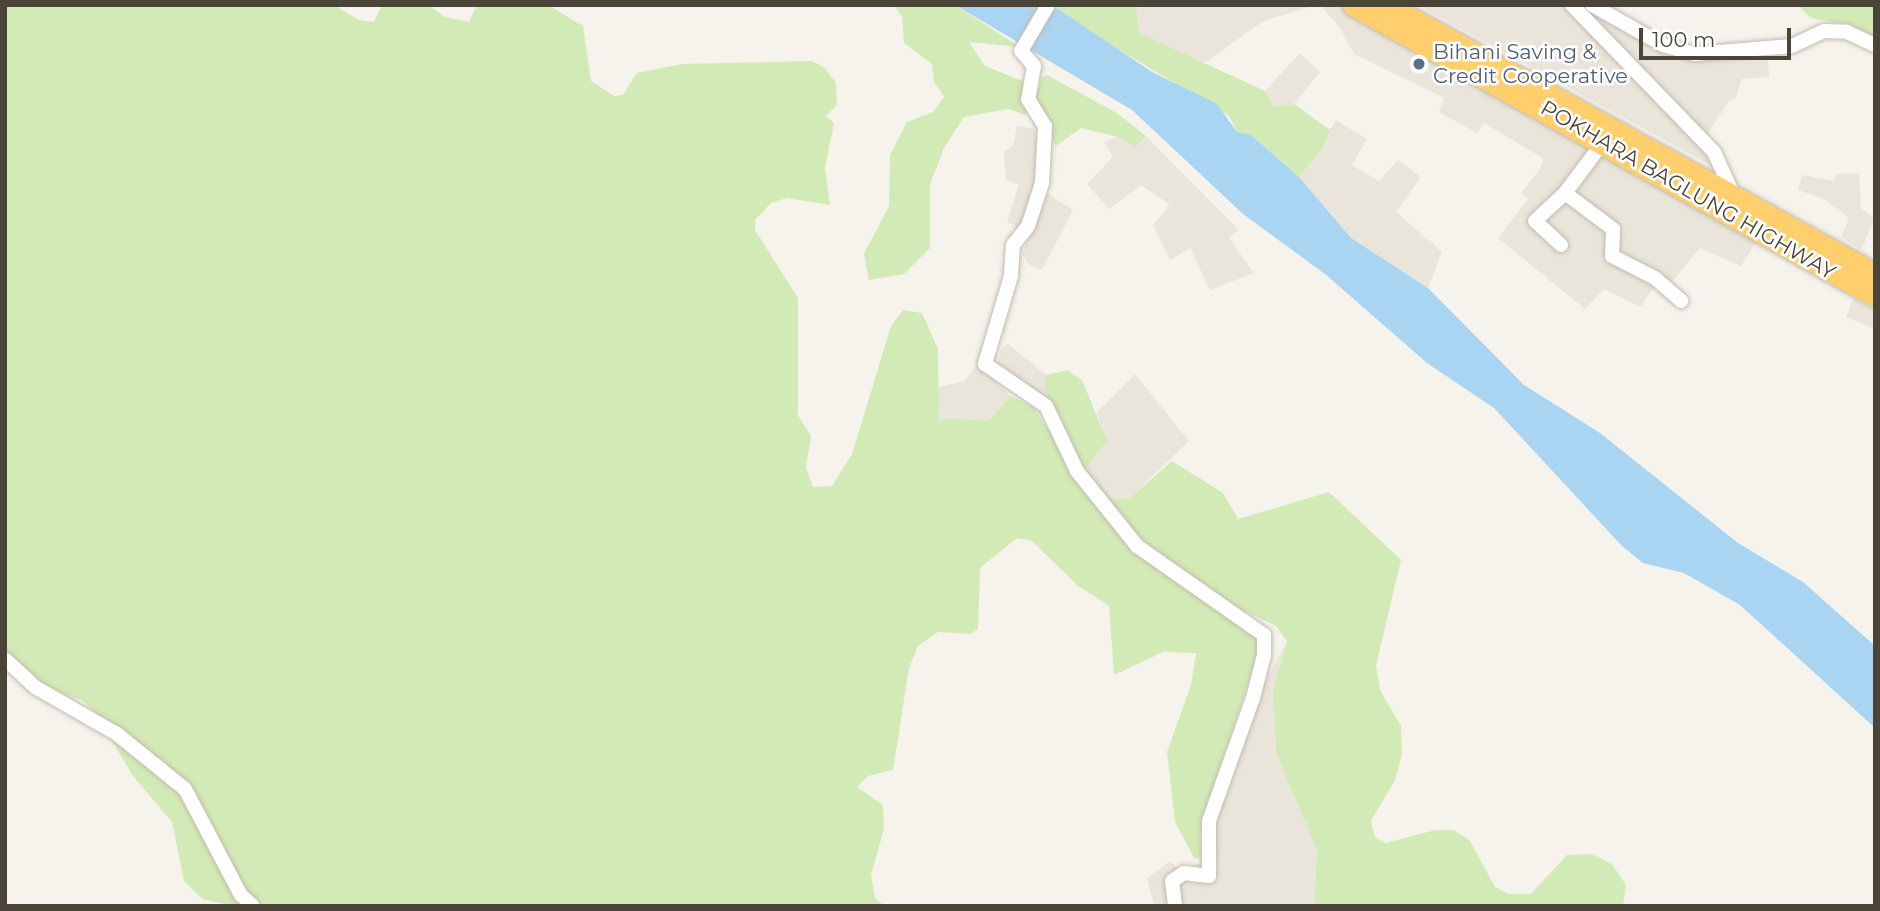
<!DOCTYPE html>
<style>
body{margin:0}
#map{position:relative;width:1880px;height:911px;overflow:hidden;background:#f6f3ec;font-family:Montserrat,sans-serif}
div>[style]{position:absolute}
.residential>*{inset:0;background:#eae5da}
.green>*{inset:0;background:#d2eab5}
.water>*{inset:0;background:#a9d4f2}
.roads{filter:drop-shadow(0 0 2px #c2bbae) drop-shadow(0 0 2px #c2bbae)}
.minor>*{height:14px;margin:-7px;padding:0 7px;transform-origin:7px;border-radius:7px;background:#fff}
.highway>*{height:21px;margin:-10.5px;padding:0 10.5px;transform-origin:10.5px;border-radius:10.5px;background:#ffcf6e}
.dots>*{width:19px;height:19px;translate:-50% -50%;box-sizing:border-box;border:4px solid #fff;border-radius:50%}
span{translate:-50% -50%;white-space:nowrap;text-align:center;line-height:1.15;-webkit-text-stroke:5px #fff;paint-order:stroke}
.service-label{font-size:21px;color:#4e5e75}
.left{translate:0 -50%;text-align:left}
.street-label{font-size:21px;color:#4b4439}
.frame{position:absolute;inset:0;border:7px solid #4b4439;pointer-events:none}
.scale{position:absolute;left:1639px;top:28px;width:152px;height:32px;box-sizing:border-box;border:4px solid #4b4439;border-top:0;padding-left:9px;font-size:21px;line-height:24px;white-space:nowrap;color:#4b4439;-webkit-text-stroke:5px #fff;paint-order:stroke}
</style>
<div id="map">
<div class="residential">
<i style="clip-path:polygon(1136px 5px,1317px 5px,1263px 21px,1207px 62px,1192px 61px,1139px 33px)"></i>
<i style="clip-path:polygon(1320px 5px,1343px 5px,1757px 240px,1741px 266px,1700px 248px,1670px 284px,1658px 281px,1640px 307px,1604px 289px,1585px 309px,1498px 238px,1528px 199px,1521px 193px,1540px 169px,1543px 158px,1484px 123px,1477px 133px,1439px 112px,1444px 98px,1354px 54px,1340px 28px)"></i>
<i style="clip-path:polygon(1418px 5px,1599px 5px,1641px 31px,1688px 48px,1767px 45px,1769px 77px,1742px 79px,1735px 99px,1729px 101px,1707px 135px,1736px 179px)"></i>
<i style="clip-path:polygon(1300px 53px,1320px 72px,1294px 104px,1274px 107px,1265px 91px)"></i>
<i style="clip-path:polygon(1336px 120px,1367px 139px,1352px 165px,1379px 181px,1398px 160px,1421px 177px,1396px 212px,1442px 252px,1428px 288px,1351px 238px,1299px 177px)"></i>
<i style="clip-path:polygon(1017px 126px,1033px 128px,1040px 139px,1032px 206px,1019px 228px,1007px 222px,1019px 184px,1006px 180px,1004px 151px,1013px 146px)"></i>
<i style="clip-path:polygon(1146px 136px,1239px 230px,1229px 238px,1254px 273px,1210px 290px,1190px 248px,1170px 260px,1153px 225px,1170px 205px,1141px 185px,1109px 209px,1087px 184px,1113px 157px,1104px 142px,1118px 137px,1135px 147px)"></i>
<i style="clip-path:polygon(1859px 173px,1861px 209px,1875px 218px,1861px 250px,1841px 237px,1849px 218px,1824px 199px,1798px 190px,1802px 175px,1834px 181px,1836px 174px)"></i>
<i style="clip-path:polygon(1048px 194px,1073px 210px,1042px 270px,1028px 264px,1022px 254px)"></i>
<i style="clip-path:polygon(1853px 299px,1875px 310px,1875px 329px,1846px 317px)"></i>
<i style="clip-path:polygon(1008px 344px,1046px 375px,1044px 384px,1049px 399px,997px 368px,1001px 349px)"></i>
<i style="clip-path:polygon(978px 364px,1010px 396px,989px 421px,945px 418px,939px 422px,935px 388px,964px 381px)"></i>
<i style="clip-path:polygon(1135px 374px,1189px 441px,1131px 497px,1108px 501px,1086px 468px,1106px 441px,1097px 412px)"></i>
<i style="clip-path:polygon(1287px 641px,1273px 689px,1276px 753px,1317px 850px,1314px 906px,1154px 906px,1147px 878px,1170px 861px,1193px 884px,1213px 879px,1218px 870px,1213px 819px,1216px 804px,1236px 769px,1263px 686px)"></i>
</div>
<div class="green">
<i style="clip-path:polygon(5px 5px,334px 5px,359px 20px,374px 22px,382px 5px,429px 5px,445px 17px,469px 22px,477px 5px,548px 5px,583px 26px,591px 81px,614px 96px,623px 95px,637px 73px,682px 64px,812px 61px,825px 68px,836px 83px,837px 105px,826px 116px,834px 123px,825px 168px,830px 205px,787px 198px,771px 203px,755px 220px,755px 230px,798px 298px,798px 415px,811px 436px,806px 467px,813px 487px,832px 486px,852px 454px,891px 326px,903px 310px,922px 313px,938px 349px,939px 422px,944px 418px,989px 421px,1010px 396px,1033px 407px,1049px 431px,1064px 424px,1049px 399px,1044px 384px,1046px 375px,1067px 370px,1082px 380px,1107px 441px,1086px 468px,1108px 501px,1131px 497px,1172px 461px,1223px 493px,1238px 519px,1329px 492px,1401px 560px,1376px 665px,1380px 690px,1401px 726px,1402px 754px,1395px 780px,1371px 821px,1375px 837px,1386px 843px,1435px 830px,1454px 830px,1470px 841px,1495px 887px,1509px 894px,1531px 894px,1567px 855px,1592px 854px,1612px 864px,1626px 885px,1623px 906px,1314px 906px,1317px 850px,1276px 753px,1273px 689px,1287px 641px,1276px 626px,1247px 612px,1233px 618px,1257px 636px,1260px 648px,1210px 796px,1200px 835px,1202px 858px,1194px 858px,1175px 822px,1167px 752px,1191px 685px,1196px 653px,1163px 652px,1114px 675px,1109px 606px,1077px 585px,1032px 541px,1017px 538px,980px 568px,978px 629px,971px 634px,938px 632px,918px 646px,909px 668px,893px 770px,868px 776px,857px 787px,883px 805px,884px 830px,871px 874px,875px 898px,884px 906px,265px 906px,251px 901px,234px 906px,202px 899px,184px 881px,172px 822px,133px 776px,95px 712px,83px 701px,45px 687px,5px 653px)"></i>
<i style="clip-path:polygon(894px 5px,955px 5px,1020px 47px,969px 42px,985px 66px,1025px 82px,1026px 115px,1008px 109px,964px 117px,944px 148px,930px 184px,930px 248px,904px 274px,869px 280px,864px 254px,889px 206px,890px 155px,907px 122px,933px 112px,944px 97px,934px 82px,932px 64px,904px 43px,902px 17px)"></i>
<i style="clip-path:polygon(1060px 5px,1136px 5px,1139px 33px,1265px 91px,1274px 107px,1294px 104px,1330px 130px,1323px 147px,1299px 177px,1251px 135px,1237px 132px,1229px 116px,1057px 12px)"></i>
<i style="clip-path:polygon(1798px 5px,1875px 5px,1875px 38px,1847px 24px,1810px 18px)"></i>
<i style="clip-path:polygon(1047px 75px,1117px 113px,1146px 136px,1135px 147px,1118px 137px,1081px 128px,1056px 146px,1035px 100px,1042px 77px)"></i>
</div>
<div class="water">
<i style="clip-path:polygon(955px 5px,1052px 5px,1152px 72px,1217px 104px,1237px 132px,1251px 135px,1299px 177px,1351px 238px,1428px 288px,1524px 385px,1600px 433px,1738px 543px,1803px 582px,1875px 646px,1875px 728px,1740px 605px,1684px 573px,1643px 563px,1622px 546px,1494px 408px,1427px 363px,1325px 274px,1243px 214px,1132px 110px)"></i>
</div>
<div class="roads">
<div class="minor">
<i style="left:1048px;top:5px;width:53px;rotate:120.4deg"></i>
<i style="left:1021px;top:51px;width:20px;rotate:49deg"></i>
<i style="left:1034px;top:66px;width:34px;rotate:100deg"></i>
<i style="left:1028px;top:99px;width:32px;rotate:58deg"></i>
<i style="left:1045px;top:126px;width:57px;rotate:93deg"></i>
<i style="left:1042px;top:183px;width:45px;rotate:108deg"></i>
<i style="left:1028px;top:226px;width:24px;rotate:128deg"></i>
<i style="left:1013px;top:245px;width:31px;rotate:94deg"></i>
<i style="left:1011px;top:276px;width:92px;rotate:106.5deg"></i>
<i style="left:985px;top:364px;width:74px;rotate:34.5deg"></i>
<i style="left:1046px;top:406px;width:72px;rotate:64.5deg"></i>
<i style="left:1077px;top:471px;width:96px;rotate:51.3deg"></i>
<i style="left:1137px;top:546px;width:155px;rotate:35deg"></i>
<i style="left:1264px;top:635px;width:20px;rotate:90deg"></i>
<i style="left:1264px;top:655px;width:44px;rotate:104.3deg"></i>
<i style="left:1253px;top:698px;width:131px;rotate:109.7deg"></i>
<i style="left:1209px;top:821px;width:55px;rotate:90deg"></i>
<i style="left:1209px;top:876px;width:25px;rotate:-173deg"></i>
<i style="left:1184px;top:873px;width:14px;rotate:146deg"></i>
<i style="left:1172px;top:881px;width:25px;rotate:83deg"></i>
<i style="left:1572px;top:5px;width:204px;rotate:46deg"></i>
<i style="left:1714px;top:152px;width:46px;rotate:65.7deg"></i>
<i style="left:1592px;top:5px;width:81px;rotate:29.4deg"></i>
<i style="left:1663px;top:45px;width:33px;rotate:16deg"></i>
<i style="left:1695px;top:54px;width:97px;rotate:-4.7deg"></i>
<i style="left:1792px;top:46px;width:35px;rotate:-25deg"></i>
<i style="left:1824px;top:31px;width:23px;rotate:2deg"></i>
<i style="left:1847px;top:32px;width:31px;rotate:25deg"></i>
<i style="left:1565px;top:193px;width:60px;rotate:36.9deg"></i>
<i style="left:1613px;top:229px;width:27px;rotate:92deg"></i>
<i style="left:1612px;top:256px;width:48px;rotate:27.1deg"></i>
<i style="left:1655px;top:278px;width:35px;rotate:41deg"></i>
<i style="left:1561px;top:245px;width:35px;rotate:-137deg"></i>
<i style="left:1535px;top:221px;width:41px;rotate:-43deg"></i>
<i style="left:1565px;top:193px;width:65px;rotate:-53.1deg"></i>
<i style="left:5px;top:659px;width:41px;rotate:43deg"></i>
<i style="left:35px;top:687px;width:95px;rotate:29.8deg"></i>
<i style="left:117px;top:734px;width:87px;rotate:39deg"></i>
<i style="left:185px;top:789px;width:120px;rotate:62.2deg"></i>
<i style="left:241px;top:895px;width:16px;rotate:43deg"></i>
</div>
<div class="highway">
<i style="left:1353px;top:5px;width:598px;rotate:29.14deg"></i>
<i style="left:1387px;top:5px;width:557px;rotate:28.86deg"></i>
</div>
</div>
<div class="dots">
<i style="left:1419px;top:64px;background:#5c6f8a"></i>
</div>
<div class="service-label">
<span class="left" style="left:1433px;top:64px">Bihani Saving &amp;<br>Credit Cooperative</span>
</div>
<div class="street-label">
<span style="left:1688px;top:190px;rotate:30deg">POKHARA BAGLUNG HIGHWAY</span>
</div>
<div class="frame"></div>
<div class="scale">100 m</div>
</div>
